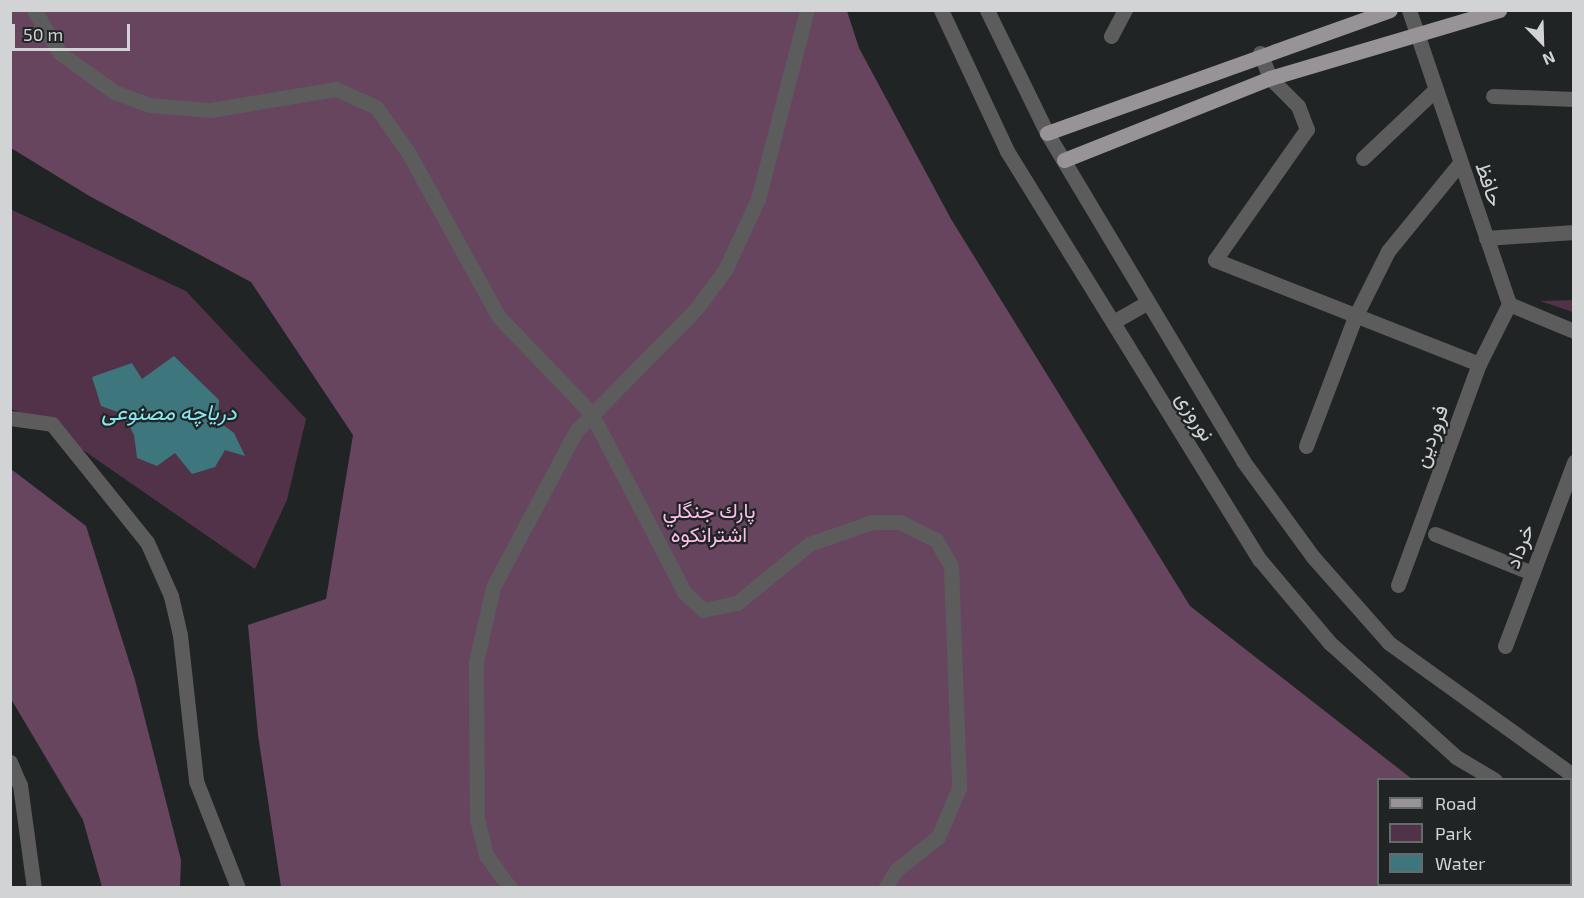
<!DOCTYPE html>
<meta charset="utf-8">
<style>
body{margin:0}
#map{position:relative;width:1584px;height:898px;overflow:hidden;background:#202425;font-family:"Exo 2",Vazirmatn,sans-serif}
div>[style]{position:absolute}
.green>*{inset:0;background:#513249}
.forest>*{inset:0;background:#67455e}
.water>*{inset:0;background:#3d767d}
.minor>*{height:15px;margin:-7.5px;padding:0 7.5px;transform-origin:7.5px;border-radius:7.5px;background:#5d5c5d}
.major>*{height:15px;margin:-7.5px;padding:0 7.5px;transform-origin:7.5px;border-radius:7.5px;background:#979396}
span{translate:-50% -50%;white-space:nowrap;text-align:center;line-height:1.15;-webkit-text-stroke:4.5px #202425;paint-order:stroke}
.street-label{font-size:21px;color:#d1d3d4}
.park-label{font-size:21px;color:#fcbeeb}
.water-label{font-size:22px;color:#88e7f2;font-style:italic}
.frame{position:absolute;inset:0;border:12px solid #d1d3d4;pointer-events:none}
.legend{position:absolute;left:1377px;top:778px;width:195px;height:108px;box-sizing:border-box;background:#202425;border:2px solid #676a6b;margin:0;padding:8px 10px;list-style:none;font-size:18px;color:#d1d3d4}
.legend li{display:flex;align-items:center;gap:12px;height:30px}
.legend b{width:30px;border:2px solid #676a6b}
.north{position:absolute;left:1512px;top:12px;width:60px;height:60px;-webkit-text-stroke:4px #202425;paint-order:stroke;rotate:157deg;font-size:16px;font-weight:700;line-height:24px;text-align:center;color:#d1d3d4}
.north::after{content:'';display:block;margin:auto;width:21px;height:27px;background:#d1d3d4;clip-path:polygon(50% 0,100% 100%,50% 72%,0 100%)}
.scale{position:absolute;left:12px;top:24px;width:118px;height:27px;box-sizing:border-box;border:3px solid #d1d3d4;border-top:0;padding-left:8px;font-size:18px;line-height:21px;white-space:nowrap;color:#d1d3d4;-webkit-text-stroke:4px #202425;paint-order:stroke}
</style>
<div id="map">
<div class="green">
<i style="clip-path:polygon(10px 209px,186px 291px,306px 419px,287px 500px,255px 569px,41px 421px,11px 409px)"></i>
<i style="clip-path:polygon(1573px 300px,1573px 312px,1540px 301px)"></i>
</div>
<div class="forest">
<i style="clip-path:polygon(10px 11px,847px 11px,859px 48px,951px 219px,1190px 606px,1412px 779px,1378px 780px,1378px 884px,1524px 887px,281px 887px,258px 735px,248px 625px,326px 599px,353px 435px,251px 282px,91px 197px,11px 148px)"></i>
<i style="clip-path:polygon(11px 469px,86px 526px,135px 680px,181px 860px,180px 887px,102px 887px,83px 820px,11px 699px)"></i>
</div>
<div class="water">
<i style="clip-path:polygon(174px 356px,219px 400px,218px 421px,234px 433px,245px 456px,225px 450px,215px 467px,192px 474px,175px 453px,157px 466px,137px 458px,134px 435px,123px 414px,101px 406px,92px 377px,132px 363px,142px 379px)"></i>
</div>
<div class="minor">
<i style="left:34px;top:10px;width:50px;rotate:58.8deg"></i>
<i style="left:60px;top:53px;width:67px;rotate:35.8deg"></i>
<i style="left:114px;top:92px;width:37px;rotate:20deg"></i>
<i style="left:149px;top:105px;width:61px;rotate:4.7deg"></i>
<i style="left:210px;top:110px;width:128px;rotate:-9.5deg"></i>
<i style="left:336px;top:89px;width:44px;rotate:24.2deg"></i>
<i style="left:376px;top:107px;width:55px;rotate:54.6deg"></i>
<i style="left:408px;top:152px;width:187px;rotate:61.2deg"></i>
<i style="left:498px;top:316px;width:134px;rotate:46.2deg"></i>
<i style="left:591px;top:413px;width:202px;rotate:62.5deg"></i>
<i style="left:684px;top:592px;width:26px;rotate:43deg"></i>
<i style="left:703px;top:610px;width:35px;rotate:-12deg"></i>
<i style="left:737px;top:603px;width:93px;rotate:-39.3deg"></i>
<i style="left:809px;top:544px;width:67px;rotate:-19.2deg"></i>
<i style="left:872px;top:522px;width:28px"></i>
<i style="left:900px;top:522px;width:40px;rotate:26.6deg"></i>
<i style="left:936px;top:540px;width:30px;rotate:60deg"></i>
<i style="left:951px;top:566px;width:222px;rotate:87.9deg"></i>
<i style="left:959px;top:788px;width:53px;rotate:113.2deg"></i>
<i style="left:938px;top:837px;width:53px;rotate:141.8deg"></i>
<i style="left:896px;top:870px;width:21px;rotate:121deg"></i>
<i style="left:941px;top:10px;width:156px;rotate:64.9deg"></i>
<i style="left:1007px;top:151px;width:481px;rotate:58.3deg"></i>
<i style="left:1260px;top:560px;width:109px;rotate:49.9deg"></i>
<i style="left:1330px;top:643px;width:170px;rotate:42.1deg"></i>
<i style="left:1456px;top:757px;width:45px;rotate:30.5deg"></i>
<i style="left:987px;top:10px;width:137px;rotate:64deg"></i>
<i style="left:1047px;top:133px;width:382px;rotate:59.1deg"></i>
<i style="left:1243px;top:461px;width:119px;rotate:53.9deg"></i>
<i style="left:1313px;top:557px;width:115px;rotate:48.5deg"></i>
<i style="left:1389px;top:643px;width:228px;rotate:35.7deg"></i>
<i style="left:1409px;top:10px;width:311px;rotate:71.2deg"></i>
<i style="left:1509px;top:304px;width:70px;rotate:22.6deg"></i>
<i style="left:1111px;top:36px;width:30px;rotate:-62deg"></i>
<i style="left:1260px;top:53px;width:27px;rotate:68deg"></i>
<i style="left:1270px;top:78px;width:40px;rotate:45deg"></i>
<i style="left:1298px;top:106px;width:25px;rotate:69deg"></i>
<i style="left:1307px;top:129px;width:160px;rotate:125.1deg"></i>
<i style="left:1215px;top:260px;width:284px;rotate:21.5deg"></i>
<i style="left:1493px;top:96px;width:81px;rotate:2.1deg"></i>
<i style="left:1363px;top:158px;width:99px;rotate:-43.4deg"></i>
<i style="left:1486px;top:238px;width:88px;rotate:-3.9deg"></i>
<i style="left:1113px;top:322px;width:40px;rotate:-29.7deg"></i>
<i style="left:10px;top:418px;width:42px;rotate:8.1deg"></i>
<i style="left:52px;top:424px;width:151px;rotate:51.2deg"></i>
<i style="left:147px;top:542px;width:59px;rotate:66deg"></i>
<i style="left:171px;top:596px;width:40px;rotate:77deg"></i>
<i style="left:180px;top:635px;width:147px;rotate:83.7deg"></i>
<i style="left:196px;top:781px;width:115px;rotate:68.6deg"></i>
<i style="left:1306px;top:446px;width:138px;rotate:-69.2deg"></i>
<i style="left:1355px;top:317px;width:74px;rotate:-63.4deg"></i>
<i style="left:1388px;top:251px;width:114px;rotate:-50.7deg"></i>
<i style="left:1435px;top:534px;width:105px;rotate:21.9deg"></i>
<i style="left:1398px;top:585px;width:235px;rotate:-69.9deg"></i>
<i style="left:1479px;top:364px;width:67px;rotate:-63.4deg"></i>
<i style="left:1505px;top:646px;width:197px;rotate:-69.4deg"></i>
<i style="left:10px;top:762px;width:25px;rotate:67deg"></i>
<i style="left:20px;top:785px;width:104px;rotate:82.3deg"></i>
<i style="left:1570px;top:825px;width:4px;rotate:27deg"></i>
<i style="left:510px;top:888px;width:41px;rotate:-126deg"></i>
<i style="left:486px;top:855px;width:37px;rotate:-104deg"></i>
<i style="left:477px;top:819px;width:157px;rotate:-90.4deg"></i>
<i style="left:476px;top:662px;width:77px;rotate:-77.2deg"></i>
<i style="left:493px;top:587px;width:177px;rotate:-62deg"></i>
<i style="left:576px;top:431px;width:171px;rotate:-45.5deg"></i>
<i style="left:696px;top:309px;width:49px;rotate:-53.4deg"></i>
<i style="left:725px;top:270px;width:78px;rotate:-65.1deg"></i>
<i style="left:758px;top:199px;width:195px;rotate:-75.5deg"></i>
</div>
<div class="major">
<i style="left:1047px;top:133px;width:364px;rotate:-19.7deg"></i>
<i style="left:1064px;top:160px;width:222px;rotate:-21.7deg"></i>
<i style="left:1270px;top:78px;width:239px;rotate:-16.5deg"></i>
</div>
<div class="street-label">
<span style="left:1490px;top:184px;rotate:71deg">حافظ</span>
<span style="left:1196px;top:416px;rotate:58deg">نوروزی</span>
<span style="left:1430px;top:436px;rotate:-70deg">فروردین</span>
<span style="left:1519px;top:546px;rotate:-69deg">خرداد</span>
</div>
<div class="park-label">
<span style="left:709px;top:522px">پارك جنگلي<br>اشترانكوه</span>
</div>
<div class="water-label">
<span style="left:169px;top:412px">دریاچه مصنوعی</span>
</div>
<div class="frame"></div>
<ul class="legend">
<li><b style="height:8px;background:#979396"></b>Road</li>
<li><b style="height:16px;background:#513249"></b>Park</li>
<li><b style="height:16px;background:#3d767d"></b>Water</li>
</ul>
<div class="north">N</div>
<div class="scale">50 m</div>
</div>
